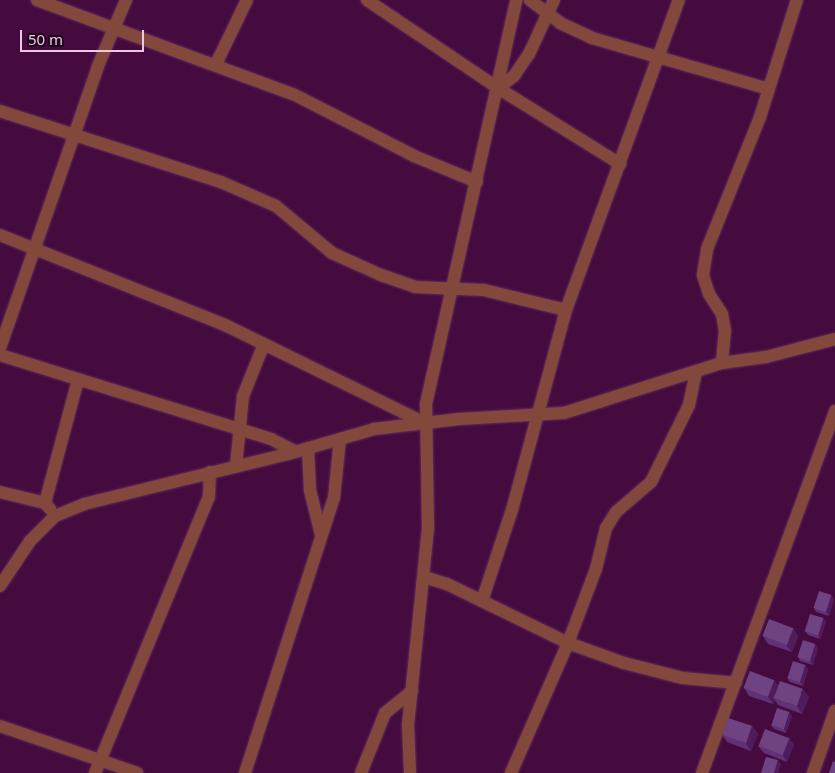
<!DOCTYPE html>
<style>
body{margin:0}
#map{position:relative;width:835px;height:773px;overflow:hidden;background:#450b3f;font-family:"Noto Sans",sans-serif}
div>[style]{position:absolute}
.roads{filter:drop-shadow(0 0 1px #632d5d) drop-shadow(0 0 1px #632d5d)}
.minor>*{height:12px;margin:-6px;padding:0 6px;transform-origin:6px;border-radius:6px;background:#83483c}
.wall>*{inset:0;background:#603176}
.shaded-wall>*{inset:0;background:#4f1b5b}
.building>*{inset:0;background:#6f4282;transform-origin:0 0}
span{translate:-50% -50%;white-space:nowrap;text-align:center;line-height:1.15;-webkit-text-stroke:4.5px #1e071c;paint-order:stroke}
.scale{position:absolute;left:20px;top:30px;width:124px;height:22px;box-sizing:border-box;border:2px solid #eac8e4;border-top:0;padding-left:6px;font-size:15px;line-height:18px;white-space:nowrap;color:#eac8e4;-webkit-text-stroke:4px #1e071c;paint-order:stroke}
</style>
<div id="map">
<div class="roads">
<div class="minor">
<i style="left:37px;top:0;width:273px;rotate:20.2deg"></i>
<i style="left:293px;top:94px;width:136px;rotate:27.1deg"></i>
<i style="left:414px;top:156px;width:68px;rotate:22.4deg"></i>
<i style="left:367px;top:0;width:158px;rotate:33.9deg"></i>
<i style="left:498px;top:88px;width:144px;rotate:31.9deg"></i>
<i style="left:530px;top:0;width:38px;rotate:37deg"></i>
<i style="left:560px;top:23px;width:35px;rotate:25deg"></i>
<i style="left:592px;top:38px;width:184px;rotate:16.1deg"></i>
<i style="left:216px;top:64px;width:71px;rotate:-64.2deg"></i>
<i style="left:498px;top:88px;width:20px;rotate:-37deg"></i>
<i style="left:514px;top:76px;width:27px;rotate:-56deg"></i>
<i style="left:529px;top:54px;width:60px;rotate:-65.2deg"></i>
<i style="left:0;top:111px;width:232px;rotate:17.8deg"></i>
<i style="left:221px;top:182px;width:60px;rotate:23.6deg"></i>
<i style="left:276px;top:206px;width:73px;rotate:40deg"></i>
<i style="left:332px;top:253px;width:54px;rotate:24.2deg"></i>
<i style="left:381px;top:275px;width:36px;rotate:19deg"></i>
<i style="left:415px;top:287px;width:69px;rotate:2.5deg"></i>
<i style="left:484px;top:290px;width:84px;rotate:13.7deg"></i>
<i style="left:0;top:235px;width:242px;rotate:21.8deg"></i>
<i style="left:225px;top:325px;width:223px;rotate:26.1deg"></i>
<i style="left:0;top:348px;width:299px;rotate:-70.8deg"></i>
<i style="left:98px;top:66px;width:72px;rotate:-67deg"></i>
<i style="left:0;top:355px;width:284px;rotate:17.2deg"></i>
<i style="left:271px;top:439px;width:28px;rotate:27deg"></i>
<i style="left:722px;top:363px;width:32px;rotate:-85deg"></i>
<i style="left:725px;top:331px;width:17px;rotate:-100deg"></i>
<i style="left:722px;top:314px;width:24px;rotate:-123deg"></i>
<i style="left:709px;top:294px;width:20px;rotate:-108deg"></i>
<i style="left:703px;top:275px;width:26px;rotate:-81deg"></i>
<i style="left:707px;top:249px;width:142px;rotate:-68.1deg"></i>
<i style="left:760px;top:117px;width:123px;rotate:-72.5deg"></i>
<i style="left:308px;top:448px;width:42px;rotate:87.3deg"></i>
<i style="left:310px;top:490px;width:46px;rotate:76.3deg"></i>
<i style="left:236px;top:466px;width:70px;rotate:-84.3deg"></i>
<i style="left:243px;top:396px;width:56px;rotate:-68deg"></i>
<i style="left:0;top:492px;width:46px;rotate:13.7deg"></i>
<i style="left:45px;top:503px;width:8px;rotate:50deg"></i>
<i style="left:45px;top:503px;width:127px;rotate:-75deg"></i>
<i style="left:424px;top:577px;width:24px;rotate:17deg"></i>
<i style="left:447px;top:584px;width:135px;rotate:26deg"></i>
<i style="left:568px;top:643px;width:59px;rotate:19.7deg"></i>
<i style="left:624px;top:663px;width:61px;rotate:14.3deg"></i>
<i style="left:683px;top:678px;width:53px;rotate:5.4deg"></i>
<i style="left:0;top:586px;width:54px;rotate:-56.3deg"></i>
<i style="left:30px;top:541px;width:35px;rotate:-45deg"></i>
<i style="left:55px;top:516px;width:31px;rotate:-22deg"></i>
<i style="left:84px;top:504px;width:210px;rotate:-13.8deg"></i>
<i style="left:288px;top:454px;width:90px;rotate:-16.2deg"></i>
<i style="left:374px;top:429px;width:86px;rotate:-6.7deg"></i>
<i style="left:459px;top:419px;width:105px;rotate:-3.3deg"></i>
<i style="left:564px;top:413px;width:166px;rotate:-17.6deg"></i>
<i style="left:722px;top:363px;width:44px;rotate:-7.8deg"></i>
<i style="left:766px;top:357px;width:71px;rotate:-14.6deg"></i>
<i style="left:482px;top:601px;width:96px;rotate:-71.8deg"></i>
<i style="left:512px;top:510px;width:207px;rotate:-74.9deg"></i>
<i style="left:566px;top:310px;width:330px;rotate:-70deg"></i>
<i style="left:0;top:726px;width:145px;rotate:18.9deg"></i>
<i style="left:95px;top:773px;width:299px;rotate:-67.6deg"></i>
<i style="left:209px;top:497px;width:25px;rotate:-88deg"></i>
<i style="left:245px;top:773px;width:289px;rotate:-72.1deg"></i>
<i style="left:334px;top:498px;width:59px;rotate:-84.2deg"></i>
<i style="left:361px;top:773px;width:65px;rotate:-68.2deg"></i>
<i style="left:385px;top:713px;width:35px;rotate:-39deg"></i>
<i style="left:410px;top:773px;width:48px;rotate:-92.4deg"></i>
<i style="left:408px;top:725px;width:198px;rotate:-84.2deg"></i>
<i style="left:428px;top:528px;width:124px;rotate:-90.9deg"></i>
<i style="left:426px;top:404px;width:414px;rotate:-77.4deg"></i>
<i style="left:511px;top:773px;width:142px;rotate:-66.3deg"></i>
<i style="left:568px;top:643px;width:79px;rotate:-69.3deg"></i>
<i style="left:596px;top:569px;width:42px;rotate:-76.3deg"></i>
<i style="left:606px;top:528px;width:19px;rotate:-58deg"></i>
<i style="left:616px;top:512px;width:46px;rotate:-40.6deg"></i>
<i style="left:651px;top:482px;width:86px;rotate:-63.7deg"></i>
<i style="left:689px;top:405px;width:33px;rotate:-78deg"></i>
<i style="left:702px;top:773px;width:386px;rotate:-69.8deg"></i>
<i style="left:813px;top:773px;width:66px;rotate:-70.5deg"></i>
</div>
</div>
<div class="wall">
<i style="clip-path:polygon(834px 599px,829px 616px,816px 612px,814px 608px)"></i>
<i style="clip-path:polygon(823px 618px,826px 622px,820px 639px,808px 635px,805px 631px)"></i>
<i style="clip-path:polygon(793px 628px,798px 636px,792px 652px,768px 644px,763px 636px)"></i>
<i style="clip-path:polygon(818px 648px,813px 665px,800px 661px,798px 657px)"></i>
<i style="clip-path:polygon(808px 669px,803px 686px,790px 682px,787px 678px)"></i>
<i style="clip-path:polygon(778px 685px,809px 697px,802px 714px,778px 705px,775px 700px,773px 704px,749px 696px,744px 688px)"></i>
<i style="clip-path:polygon(792px 716px,786px 733px,774px 729px,771px 725px)"></i>
<i style="clip-path:polygon(752px 726px,758px 734px,751px 751px,727px 742px,722px 735px)"></i>
<i style="clip-path:polygon(789px 738px,794px 745px,787px 762px,764px 753px,758px 746px)"></i>
</div>
<div class="shaded-wall">
<i style="clip-path:polygon(831px 595px,834px 599px,829px 616px,826px 612px)"></i>
<i style="clip-path:polygon(823px 618px,826px 622px,820px 639px,818px 635px)"></i>
<i style="clip-path:polygon(793px 628px,798px 636px,792px 652px,786px 645px)"></i>
<i style="clip-path:polygon(815px 644px,818px 648px,813px 665px,810px 661px)"></i>
<i style="clip-path:polygon(805px 665px,808px 669px,803px 686px,800px 682px)"></i>
<i style="clip-path:polygon(774px 680px,779px 687px,773px 698px,775px 700px,773px 704px,768px 697px)"></i>
<i style="clip-path:polygon(803px 689px,809px 697px,802px 714px,797px 706px)"></i>
<i style="clip-path:polygon(789px 712px,792px 716px,786px 733px,784px 729px)"></i>
<i style="clip-path:polygon(752px 726px,758px 734px,751px 751px,746px 744px)"></i>
<i style="clip-path:polygon(789px 738px,794px 745px,787px 762px,782px 754px)"></i>
<i style="clip-path:polygon(778px 760px,781px 764px,778px 773px,774px 773px)"></i>
</div>
<div class="building">
<i style="left:819px;top:591px;width:13px;height:18px;rotate:18deg"></i>
<i style="left:810px;top:614px;width:14px;height:18px;rotate:17deg"></i>
<i style="left:769px;top:619px;width:26px;height:18px;rotate:21deg"></i>
<i style="left:803px;top:640px;width:13px;height:18px;rotate:18deg"></i>
<i style="left:793px;top:661px;width:13px;height:18px;rotate:18deg"></i>
<i style="left:750px;top:671px;width:26px;height:18px;rotate:21deg"></i>
<i style="left:780px;top:681px;width:24px;height:18px;rotate:19deg"></i>
<i style="left:777px;top:708px;width:13px;height:18px;rotate:18deg"></i>
<i style="left:728px;top:718px;width:25px;height:18px;rotate:18deg"></i>
<i style="left:765px;top:729px;width:26px;height:18px;rotate:21deg"></i>
<i style="clip-path:polygon(766px 757px,778px 760px,774px 773px,761px 773px)"></i>
<i style="clip-path:polygon(833px 761px,835px 762px,835px 773px,829px 773px)"></i>
</div>
<div class="scale">50 m</div>
</div>
